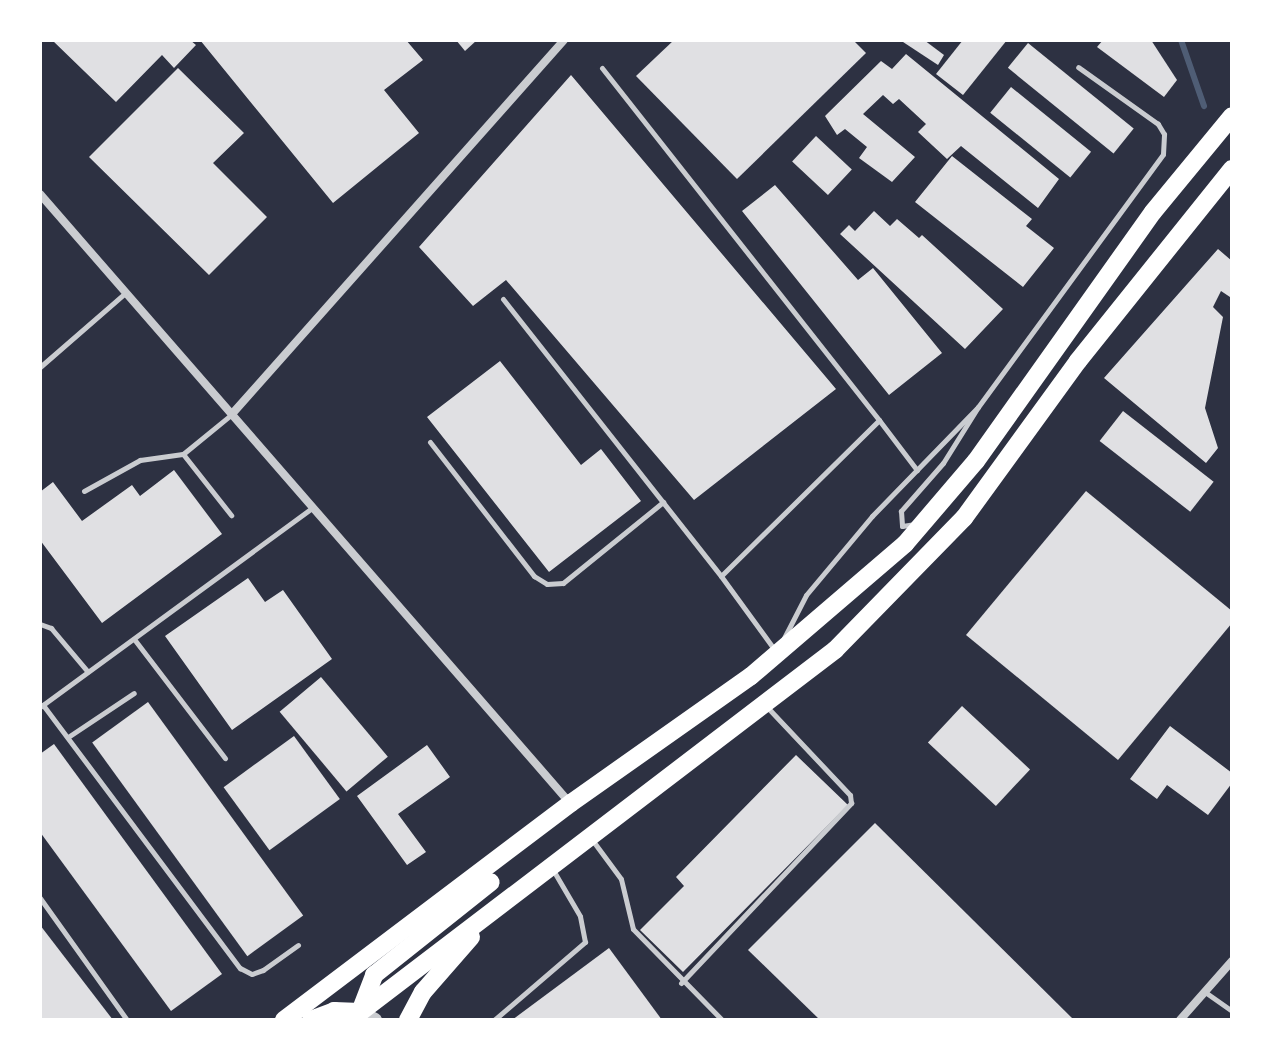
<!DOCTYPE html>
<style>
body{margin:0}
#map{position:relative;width:1272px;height:1060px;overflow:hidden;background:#2d3142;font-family:Figtree,sans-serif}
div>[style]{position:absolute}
.stream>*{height:6px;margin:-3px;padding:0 3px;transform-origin:3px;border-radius:3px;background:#4f5d75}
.building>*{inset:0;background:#e0e0e3;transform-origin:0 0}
.service>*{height:5px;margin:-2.5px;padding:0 2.5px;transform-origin:2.5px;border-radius:2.5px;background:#caccd0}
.minor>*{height:8px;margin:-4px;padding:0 4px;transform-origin:4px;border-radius:4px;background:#caccd0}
.tertiary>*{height:14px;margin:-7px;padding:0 7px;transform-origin:7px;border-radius:7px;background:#caccd0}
.primary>*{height:18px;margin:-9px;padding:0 9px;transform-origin:9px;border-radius:9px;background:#fff}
span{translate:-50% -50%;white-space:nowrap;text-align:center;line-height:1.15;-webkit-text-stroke:8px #fff;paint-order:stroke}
.frame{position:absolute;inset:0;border:42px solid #fff;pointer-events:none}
</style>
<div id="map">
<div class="stream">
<i style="left:1181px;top:40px;width:70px;rotate:70.8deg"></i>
</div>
<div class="building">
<i style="clip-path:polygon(52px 40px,190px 40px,196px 45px,174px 68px,162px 55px,116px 102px)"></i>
<i style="clip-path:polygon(200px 40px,406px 40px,423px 60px,384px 90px,419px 133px,333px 203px)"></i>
<i style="clip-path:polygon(456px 40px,477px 40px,465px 51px)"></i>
<i style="clip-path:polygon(674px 40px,853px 40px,866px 53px,737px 179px,636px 76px)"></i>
<i style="clip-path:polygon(900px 40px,924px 40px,944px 55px,938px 65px)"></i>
<i style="clip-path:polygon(963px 40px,1007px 40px,963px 95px,936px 74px)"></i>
<i style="clip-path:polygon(1103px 40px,1151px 40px,1177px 80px,1164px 97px,1097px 47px)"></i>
<i style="left:1028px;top:43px;width:136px;height:32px;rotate:39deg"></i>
<i style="clip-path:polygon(906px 54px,1059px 179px,1038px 208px,961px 146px,947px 159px,918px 132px,926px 124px,899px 99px,893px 104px,883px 95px,863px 114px,915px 157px,892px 182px,859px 158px,867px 147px,845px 129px,837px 135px,825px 116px,881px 61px,892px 69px)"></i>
<i style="clip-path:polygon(178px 68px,244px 133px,213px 163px,267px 217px,209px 275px,89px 157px)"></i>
<i style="clip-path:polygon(571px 75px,836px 389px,694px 500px,506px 280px,473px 306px,419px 247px)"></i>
<i style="left:1011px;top:87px;width:103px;height:33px;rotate:39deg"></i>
<i style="left:816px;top:136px;width:49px;height:35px;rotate:43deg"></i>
<i style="clip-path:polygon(952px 156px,1032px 219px,1026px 226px,1054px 248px,1023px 287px,915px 202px)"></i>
<i style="clip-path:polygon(775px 185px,858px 280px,873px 268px,942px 353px,889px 395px,742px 211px)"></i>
<i style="clip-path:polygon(874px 211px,890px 226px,897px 219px,919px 238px,922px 235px,1003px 309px,965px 349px,840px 234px,849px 225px,855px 231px)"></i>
<i style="clip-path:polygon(1218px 249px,1232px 261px,1232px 278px,1230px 297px,1221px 291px,1213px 307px,1223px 317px,1205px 408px,1218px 448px,1206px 463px,1104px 378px)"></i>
<i style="clip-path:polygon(500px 361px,581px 465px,601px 449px,641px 501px,549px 572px,427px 417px)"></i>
<i style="left:1123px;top:411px;width:115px;height:38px;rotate:38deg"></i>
<i style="clip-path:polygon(174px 470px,222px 534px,102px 623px,40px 540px,40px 492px,53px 482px,82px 521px,132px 485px,140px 496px)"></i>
<i style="clip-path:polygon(1086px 491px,1232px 611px,1232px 623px,1118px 760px,966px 635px)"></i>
<i style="clip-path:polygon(248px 578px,265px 602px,283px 590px,332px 659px,232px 730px,165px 636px)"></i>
<i style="left:321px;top:677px;width:104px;height:54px;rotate:50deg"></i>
<i style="left:148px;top:702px;width:264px;height:69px;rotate:54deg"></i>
<i style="left:962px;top:706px;width:93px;height:50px;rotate:43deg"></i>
<i style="clip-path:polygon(1170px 726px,1232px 773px,1232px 783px,1208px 815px,1167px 785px,1157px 799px,1130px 779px)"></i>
<i style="left:294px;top:736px;width:78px;height:87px;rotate:54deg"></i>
<i style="clip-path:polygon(54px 744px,222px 974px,171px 1011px,40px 832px,40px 754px)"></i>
<i style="clip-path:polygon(427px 745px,450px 777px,398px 814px,426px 852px,407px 865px,357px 796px)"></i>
<i style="clip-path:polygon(796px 755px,848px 805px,683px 972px,640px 930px,684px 886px,676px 877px)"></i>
<i style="clip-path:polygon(875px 823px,1074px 1020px,820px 1020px,748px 950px)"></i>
<i style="clip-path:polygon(40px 925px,113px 1020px,40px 1020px)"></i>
<i style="clip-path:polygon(609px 948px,662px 1020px,512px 1020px)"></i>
</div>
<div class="service">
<i style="left:602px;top:68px;width:448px;rotate:51.8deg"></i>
<i style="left:503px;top:299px;width:352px;rotate:51.8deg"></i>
<i style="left:40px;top:367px;width:113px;rotate:-41deg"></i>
<i style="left:978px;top:407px;width:313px;rotate:-53.8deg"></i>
<i style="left:1163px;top:154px;width:20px;rotate:-87deg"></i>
<i style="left:1164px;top:134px;width:12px;rotate:-121deg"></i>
<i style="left:1158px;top:124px;width:98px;rotate:-144.5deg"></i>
<i style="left:430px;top:442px;width:170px;rotate:52.2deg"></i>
<i style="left:534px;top:576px;width:15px;rotate:32deg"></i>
<i style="left:547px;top:584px;width:16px;rotate:-4deg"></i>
<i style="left:563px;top:583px;width:129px;rotate:-39deg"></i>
<i style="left:183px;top:454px;width:78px;rotate:51.8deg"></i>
<i style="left:84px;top:491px;width:64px;rotate:-29deg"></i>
<i style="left:140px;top:460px;width:43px;rotate:-7.9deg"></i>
<i style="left:183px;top:454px;width:63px;rotate:-39.2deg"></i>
<i style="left:40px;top:624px;width:12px;rotate:20deg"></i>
<i style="left:51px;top:628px;width:57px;rotate:49.9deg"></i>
<i style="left:784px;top:638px;width:48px;rotate:-62.9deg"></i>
<i style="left:806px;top:595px;width:103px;rotate:-50.1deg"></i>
<i style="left:872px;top:516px;width:152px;rotate:-45.8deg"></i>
<i style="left:978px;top:407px;width:66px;rotate:122deg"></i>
<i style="left:943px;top:463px;width:64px;rotate:131.2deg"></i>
<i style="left:901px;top:511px;width:15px;rotate:86deg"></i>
<i style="left:902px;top:526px;width:12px;rotate:-9deg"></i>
<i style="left:134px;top:639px;width:150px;rotate:52.6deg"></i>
<i style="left:774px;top:649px;width:90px;rotate:-126deg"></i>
<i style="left:721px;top:576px;width:222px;rotate:-44.6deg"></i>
<i style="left:879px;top:420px;width:63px;rotate:52.8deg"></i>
<i style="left:43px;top:705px;width:329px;rotate:53.2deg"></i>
<i style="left:240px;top:968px;width:13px;rotate:27deg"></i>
<i style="left:252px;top:974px;width:12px;rotate:-20deg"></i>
<i style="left:263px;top:970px;width:43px;rotate:-35.5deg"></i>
<i style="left:40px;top:707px;width:337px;rotate:-36.2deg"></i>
<i style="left:68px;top:737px;width:79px;rotate:-33.7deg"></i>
<i style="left:593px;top:841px;width:47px;rotate:53.6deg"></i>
<i style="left:621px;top:879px;width:51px;rotate:76.5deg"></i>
<i style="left:633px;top:929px;width:127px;rotate:45.6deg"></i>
<i style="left:40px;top:898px;width:150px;rotate:54.5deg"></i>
<i style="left:681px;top:983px;width:248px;rotate:-46.6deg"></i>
<i style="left:851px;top:803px;width:8px;rotate:-97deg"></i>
<i style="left:850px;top:795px;width:122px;rotate:-133.3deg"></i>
<i style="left:1205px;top:992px;width:33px;rotate:35deg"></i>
<i style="left:494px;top:1020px;width:120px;rotate:-40.6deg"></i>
<i style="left:585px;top:942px;width:26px;rotate:-101deg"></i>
<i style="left:580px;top:916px;width:53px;rotate:-120.4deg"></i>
</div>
<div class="minor">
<i style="left:40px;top:194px;width:807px;rotate:48.97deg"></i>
<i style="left:232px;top:414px;width:500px;rotate:-48.4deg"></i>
<i style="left:1180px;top:1020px;width:79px;rotate:-48.6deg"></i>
</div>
<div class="tertiary">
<i style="left:360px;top:1012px;width:17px;rotate:28deg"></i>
</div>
<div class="primary">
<i style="left:360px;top:1012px;width:40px;rotate:-69deg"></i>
<i style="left:374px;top:975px;width:149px;rotate:-38.5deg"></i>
<i style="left:284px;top:1020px;width:360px;rotate:-37.1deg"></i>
<i style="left:571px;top:803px;width:220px;rotate:-35.2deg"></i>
<i style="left:751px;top:676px;width:203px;rotate:-40.6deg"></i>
<i style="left:905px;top:544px;width:109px;rotate:-49.5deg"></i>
<i style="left:976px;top:461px;width:305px;rotate:-54.6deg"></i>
<i style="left:1153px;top:212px;width:124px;rotate:-50.5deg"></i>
<i style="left:311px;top:1020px;width:25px;rotate:-21deg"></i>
<i style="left:334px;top:1011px;width:26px;rotate:2deg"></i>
<i style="left:350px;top:1020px;width:610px;rotate:-37.34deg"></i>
<i style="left:835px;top:650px;width:185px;rotate:-45.7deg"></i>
<i style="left:964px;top:518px;width:194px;rotate:-54deg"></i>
<i style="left:1078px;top:361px;width:246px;rotate:-51.3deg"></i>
<i style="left:408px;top:1020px;width:32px;rotate:-62deg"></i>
<i style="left:423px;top:992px;width:73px;rotate:-48.9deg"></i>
</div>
<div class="frame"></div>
</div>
